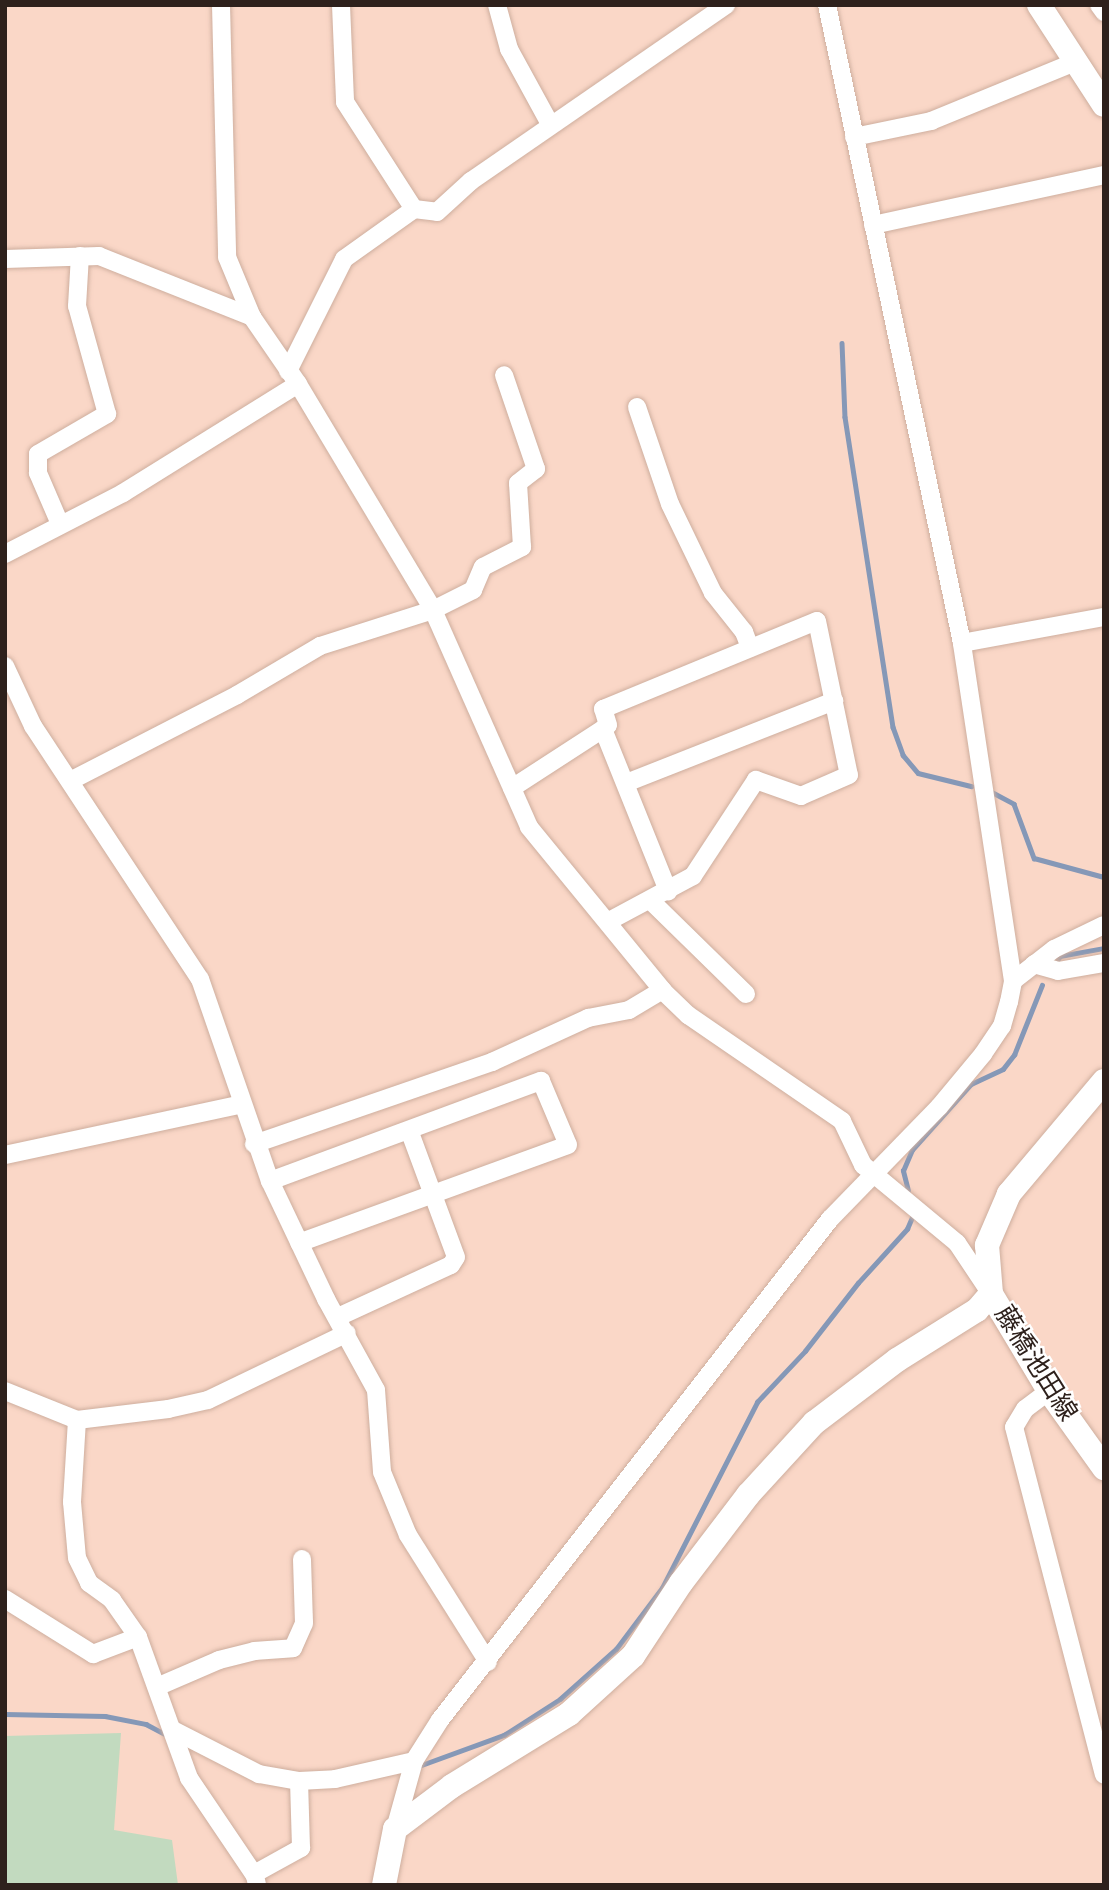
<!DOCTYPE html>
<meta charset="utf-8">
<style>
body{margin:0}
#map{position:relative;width:1109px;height:1890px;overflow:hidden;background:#fad7c7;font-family:Signika,"Noto Sans JP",sans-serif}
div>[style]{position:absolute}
.green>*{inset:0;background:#c2dabf}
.stream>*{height:4.5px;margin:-2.25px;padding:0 2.25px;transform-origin:2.25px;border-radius:2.25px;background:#8598b7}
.roads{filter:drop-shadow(0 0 2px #ceae9e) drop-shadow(0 0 2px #ceae9e)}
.street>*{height:18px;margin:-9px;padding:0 9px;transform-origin:9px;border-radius:9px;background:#fff}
.secondary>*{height:24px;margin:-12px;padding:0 12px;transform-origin:12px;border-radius:12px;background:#fff}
span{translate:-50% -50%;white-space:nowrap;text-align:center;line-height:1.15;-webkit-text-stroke:5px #fff;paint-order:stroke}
.street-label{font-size:26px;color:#2e211c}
.frame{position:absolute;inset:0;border:7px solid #2e211c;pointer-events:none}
</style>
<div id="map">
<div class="green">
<i style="clip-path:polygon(121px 1733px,114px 1830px,172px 1840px,178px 1885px,5px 1885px,5px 1736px)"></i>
</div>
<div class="stream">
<i style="left:842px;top:343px;width:74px;rotate:87.7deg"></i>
<i style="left:845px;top:417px;width:314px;rotate:81.2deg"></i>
<i style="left:893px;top:727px;width:30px;rotate:70deg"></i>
<i style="left:903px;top:755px;width:23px;rotate:50deg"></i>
<i style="left:918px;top:773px;width:55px;rotate:13.8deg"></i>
<i style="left:990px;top:791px;width:27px;rotate:28deg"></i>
<i style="left:1014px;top:804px;width:58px;rotate:69.7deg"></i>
<i style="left:1034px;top:858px;width:73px;rotate:15.2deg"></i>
<i style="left:1056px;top:962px;width:7px;rotate:-56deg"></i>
<i style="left:1060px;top:956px;width:45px;rotate:-10.3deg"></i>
<i style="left:908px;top:1191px;width:21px;rotate:-104deg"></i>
<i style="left:903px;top:1171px;width:23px;rotate:-67deg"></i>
<i style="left:912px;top:1150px;width:89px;rotate:-48.2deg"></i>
<i style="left:971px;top:1084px;width:35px;rotate:-25deg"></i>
<i style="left:1003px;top:1069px;width:18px;rotate:-52deg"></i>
<i style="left:1014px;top:1055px;width:75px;rotate:-68.2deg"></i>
<i style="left:5px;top:1714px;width:100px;rotate:1.1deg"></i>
<i style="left:105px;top:1716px;width:42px;rotate:11deg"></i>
<i style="left:146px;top:1724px;width:26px;rotate:28deg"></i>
<i style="left:416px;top:1767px;width:94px;rotate:-20deg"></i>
<i style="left:504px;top:1735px;width:67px;rotate:-32.7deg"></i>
<i style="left:560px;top:1699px;width:75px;rotate:-41.8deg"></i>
<i style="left:616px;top:1649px;width:76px;rotate:-53deg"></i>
<i style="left:662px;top:1588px;width:209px;rotate:-62.9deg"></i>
<i style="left:757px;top:1402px;width:70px;rotate:-46.7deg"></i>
<i style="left:805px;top:1351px;width:86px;rotate:-52.1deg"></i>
<i style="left:858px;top:1283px;width:73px;rotate:-47.8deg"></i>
<i style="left:907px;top:1229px;width:13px;rotate:-67deg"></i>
</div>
<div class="roads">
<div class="street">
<i style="left:221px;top:5px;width:252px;rotate:88.6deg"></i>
<i style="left:227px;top:257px;width:65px;rotate:67.4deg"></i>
<i style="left:252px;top:317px;width:81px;rotate:55.5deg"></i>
<i style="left:298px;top:384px;width:263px;rotate:59.1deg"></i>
<i style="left:433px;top:610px;width:237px;rotate:66.1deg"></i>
<i style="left:529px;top:827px;width:212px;rotate:50.7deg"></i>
<i style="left:663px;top:991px;width:35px;rotate:44deg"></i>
<i style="left:688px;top:1015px;width:187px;rotate:34.5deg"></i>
<i style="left:842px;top:1121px;width:49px;rotate:64.5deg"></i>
<i style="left:863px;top:1165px;width:122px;rotate:39.7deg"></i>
<i style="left:957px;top:1243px;width:58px;rotate:56.3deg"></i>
<i style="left:341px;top:5px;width:97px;rotate:87.6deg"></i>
<i style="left:345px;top:102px;width:127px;rotate:57.2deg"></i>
<i style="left:497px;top:5px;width:46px;rotate:74.7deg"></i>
<i style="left:509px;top:49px;width:85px;rotate:61.3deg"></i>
<i style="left:1099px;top:5px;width:9px;rotate:54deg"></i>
<i style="left:854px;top:137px;width:79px;rotate:-11.7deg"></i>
<i style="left:931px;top:121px;width:156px;rotate:-22.3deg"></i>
<i style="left:873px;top:225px;width:236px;rotate:-12.2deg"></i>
<i style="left:5px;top:259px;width:94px;rotate:-1.8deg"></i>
<i style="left:99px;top:256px;width:165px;rotate:21.7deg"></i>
<i style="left:288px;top:371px;width:125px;rotate:-63.4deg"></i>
<i style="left:344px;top:259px;width:86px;rotate:-35.5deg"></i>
<i style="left:414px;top:209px;width:23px;rotate:7deg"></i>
<i style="left:437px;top:212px;width:46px;rotate:-42.4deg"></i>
<i style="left:471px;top:181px;width:310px;rotate:-34.6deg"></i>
<i style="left:637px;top:407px;width:102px;rotate:71.2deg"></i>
<i style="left:670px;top:504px;width:99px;rotate:64.2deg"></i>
<i style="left:713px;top:593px;width:50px;rotate:51.5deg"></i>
<i style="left:744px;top:632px;width:17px;rotate:69deg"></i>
<i style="left:60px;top:524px;width:56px;rotate:-113.3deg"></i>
<i style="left:38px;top:473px;width:19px;rotate:-90deg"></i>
<i style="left:38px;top:454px;width:80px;rotate:-30.1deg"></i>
<i style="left:107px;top:414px;width:112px;rotate:-105.5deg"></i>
<i style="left:77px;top:306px;width:50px;rotate:-86.6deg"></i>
<i style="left:5px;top:554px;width:133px;rotate:-27.3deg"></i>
<i style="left:123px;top:493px;width:206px;rotate:-31.9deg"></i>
<i style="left:962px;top:643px;width:144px;rotate:-10.4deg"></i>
<i style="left:5px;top:666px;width:66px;rotate:65deg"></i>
<i style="left:33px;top:726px;width:303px;rotate:56.6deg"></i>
<i style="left:200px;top:979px;width:214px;rotate:70.9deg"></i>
<i style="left:270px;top:1181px;width:131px;rotate:64.6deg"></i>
<i style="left:326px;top:1299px;width:104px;rotate:61.2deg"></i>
<i style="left:376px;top:1390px;width:82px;rotate:85.8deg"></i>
<i style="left:382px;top:1472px;width:68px;rotate:67.6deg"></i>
<i style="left:408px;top:1535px;width:150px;rotate:57.8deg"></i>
<i style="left:603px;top:729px;width:175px;rotate:68.1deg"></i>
<i style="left:70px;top:781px;width:188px;rotate:-27.2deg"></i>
<i style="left:237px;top:695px;width:96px;rotate:-30.6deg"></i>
<i style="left:320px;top:646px;width:119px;rotate:-17.7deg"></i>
<i style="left:433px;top:610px;width:45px;rotate:-26.6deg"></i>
<i style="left:473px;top:590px;width:25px;rotate:-67deg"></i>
<i style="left:483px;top:567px;width:44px;rotate:-27.1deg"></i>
<i style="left:522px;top:547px;width:64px;rotate:-93.6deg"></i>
<i style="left:518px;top:483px;width:23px;rotate:-38deg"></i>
<i style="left:536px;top:469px;width:99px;rotate:-108.8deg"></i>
<i style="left:626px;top:783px;width:224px;rotate:-21.5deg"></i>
<i style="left:512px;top:788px;width:108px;rotate:-33deg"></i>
<i style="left:603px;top:729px;width:6px;rotate:-39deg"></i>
<i style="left:608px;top:725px;width:17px;rotate:-107deg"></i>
<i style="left:603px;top:709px;width:231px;rotate:-22.4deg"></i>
<i style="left:817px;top:621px;width:157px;rotate:78.3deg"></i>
<i style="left:849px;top:775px;width:52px;rotate:156.4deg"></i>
<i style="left:801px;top:796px;width:48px;rotate:-160.4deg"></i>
<i style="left:756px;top:780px;width:115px;rotate:123.3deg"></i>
<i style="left:693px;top:876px;width:95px;rotate:151.8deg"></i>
<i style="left:651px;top:901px;width:133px;rotate:44.4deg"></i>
<i style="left:1034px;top:964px;width:25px;rotate:16deg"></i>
<i style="left:1058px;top:971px;width:47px;rotate:-9.9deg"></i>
<i style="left:1013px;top:981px;width:52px;rotate:-38deg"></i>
<i style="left:1054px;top:949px;width:55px;rotate:-25.6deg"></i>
<i style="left:254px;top:1144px;width:252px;rotate:-19deg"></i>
<i style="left:492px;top:1062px;width:106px;rotate:-24.6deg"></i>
<i style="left:588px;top:1018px;width:42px;rotate:-11deg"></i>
<i style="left:629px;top:1010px;width:39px;rotate:-31deg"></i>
<i style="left:5px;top:1155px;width:242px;rotate:-12.1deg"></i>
<i style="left:270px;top:1181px;width:289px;rotate:-20.3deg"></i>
<i style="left:541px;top:1081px;width:69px;rotate:67.1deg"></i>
<i style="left:568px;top:1145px;width:286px;rotate:160deg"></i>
<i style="left:338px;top:1317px;width:124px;rotate:-24.7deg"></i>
<i style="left:451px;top:1265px;width:9px;rotate:-58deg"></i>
<i style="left:456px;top:1257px;width:135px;rotate:-110.3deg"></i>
<i style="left:5px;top:1391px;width:78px;rotate:21.9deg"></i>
<i style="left:77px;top:1420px;width:92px;rotate:-6.9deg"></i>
<i style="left:168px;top:1409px;width:41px;rotate:-12.7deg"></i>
<i style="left:208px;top:1400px;width:154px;rotate:-25.7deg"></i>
<i style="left:1049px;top:1391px;width:30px;rotate:143deg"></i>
<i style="left:1025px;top:1409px;width:21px;rotate:121deg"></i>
<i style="left:1014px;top:1427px;width:359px;rotate:75.5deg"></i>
<i style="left:77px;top:1420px;width:82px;rotate:93.5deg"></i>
<i style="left:72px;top:1502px;width:56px;rotate:84.9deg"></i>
<i style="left:77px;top:1558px;width:28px;rotate:64deg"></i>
<i style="left:89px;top:1583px;width:29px;rotate:36deg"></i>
<i style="left:112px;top:1600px;width:45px;rotate:54.9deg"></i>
<i style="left:138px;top:1637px;width:150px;rotate:70.1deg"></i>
<i style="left:189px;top:1778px;width:118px;rotate:56deg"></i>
<i style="left:255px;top:1876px;width:9px;rotate:77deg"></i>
<i style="left:5px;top:1599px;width:104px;rotate:32deg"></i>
<i style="left:93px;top:1654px;width:48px;rotate:-20.7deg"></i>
<i style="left:159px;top:1686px;width:65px;rotate:-23.4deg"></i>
<i style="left:219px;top:1660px;width:36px;rotate:-14deg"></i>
<i style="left:254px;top:1651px;width:39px;rotate:-4deg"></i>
<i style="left:293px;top:1648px;width:27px;rotate:-66deg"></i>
<i style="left:304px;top:1623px;width:64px;rotate:-91.8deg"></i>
<i style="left:173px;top:1730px;width:97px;rotate:27.1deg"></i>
<i style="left:259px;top:1774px;width:41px;rotate:9.9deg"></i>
<i style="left:299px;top:1781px;width:36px;rotate:-3deg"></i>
<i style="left:335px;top:1779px;width:81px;rotate:-12.8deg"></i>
<i style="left:395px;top:1829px;width:71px;rotate:-74.4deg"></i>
<i style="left:414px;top:1761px;width:49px;rotate:-57.6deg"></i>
<i style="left:440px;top:1720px;width:635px;rotate:-52.1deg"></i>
<i style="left:830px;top:1219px;width:156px;rotate:-45.8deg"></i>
<i style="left:939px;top:1107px;width:69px;rotate:-50.3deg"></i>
<i style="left:983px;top:1054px;width:34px;rotate:-56deg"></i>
<i style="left:1002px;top:1026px;width:25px;rotate:-74deg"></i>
<i style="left:1009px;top:1002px;width:21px;rotate:-79deg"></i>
<i style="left:1013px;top:981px;width:342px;rotate:-98.6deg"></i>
<i style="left:962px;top:643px;width:652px;rotate:-101.95deg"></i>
<i style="left:254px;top:1874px;width:54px;rotate:-29deg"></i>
<i style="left:301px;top:1848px;width:67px;rotate:-91.7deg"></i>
</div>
<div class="secondary">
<i style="left:1039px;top:5px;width:119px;rotate:57deg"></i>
<i style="left:1104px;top:1081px;width:148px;rotate:130.1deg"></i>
<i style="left:1009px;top:1194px;width:56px;rotate:113.3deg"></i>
<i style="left:987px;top:1245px;width:49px;rotate:85.3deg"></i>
<i style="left:991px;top:1294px;width:113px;rotate:59.1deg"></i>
<i style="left:1049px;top:1391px;width:95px;rotate:54.5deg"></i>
<i style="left:384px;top:1885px;width:57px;rotate:-78.9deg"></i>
<i style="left:395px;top:1829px;width:71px;rotate:-37deg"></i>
<i style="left:452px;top:1786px;width:137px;rotate:-31.6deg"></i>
<i style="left:569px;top:1714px;width:86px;rotate:-42.2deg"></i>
<i style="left:633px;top:1656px;width:87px;rotate:-56.7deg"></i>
<i style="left:681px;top:1583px;width:111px;rotate:-52.7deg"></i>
<i style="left:748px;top:1495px;width:98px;rotate:-47.5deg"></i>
<i style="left:814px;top:1423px;width:104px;rotate:-37.2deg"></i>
<i style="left:897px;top:1360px;width:94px;rotate:-32deg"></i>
<i style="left:977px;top:1310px;width:21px;rotate:-49deg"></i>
</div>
</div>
<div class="street-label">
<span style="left:1035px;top:1364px;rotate:58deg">藤橋池田線</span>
</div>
<div class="frame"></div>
</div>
